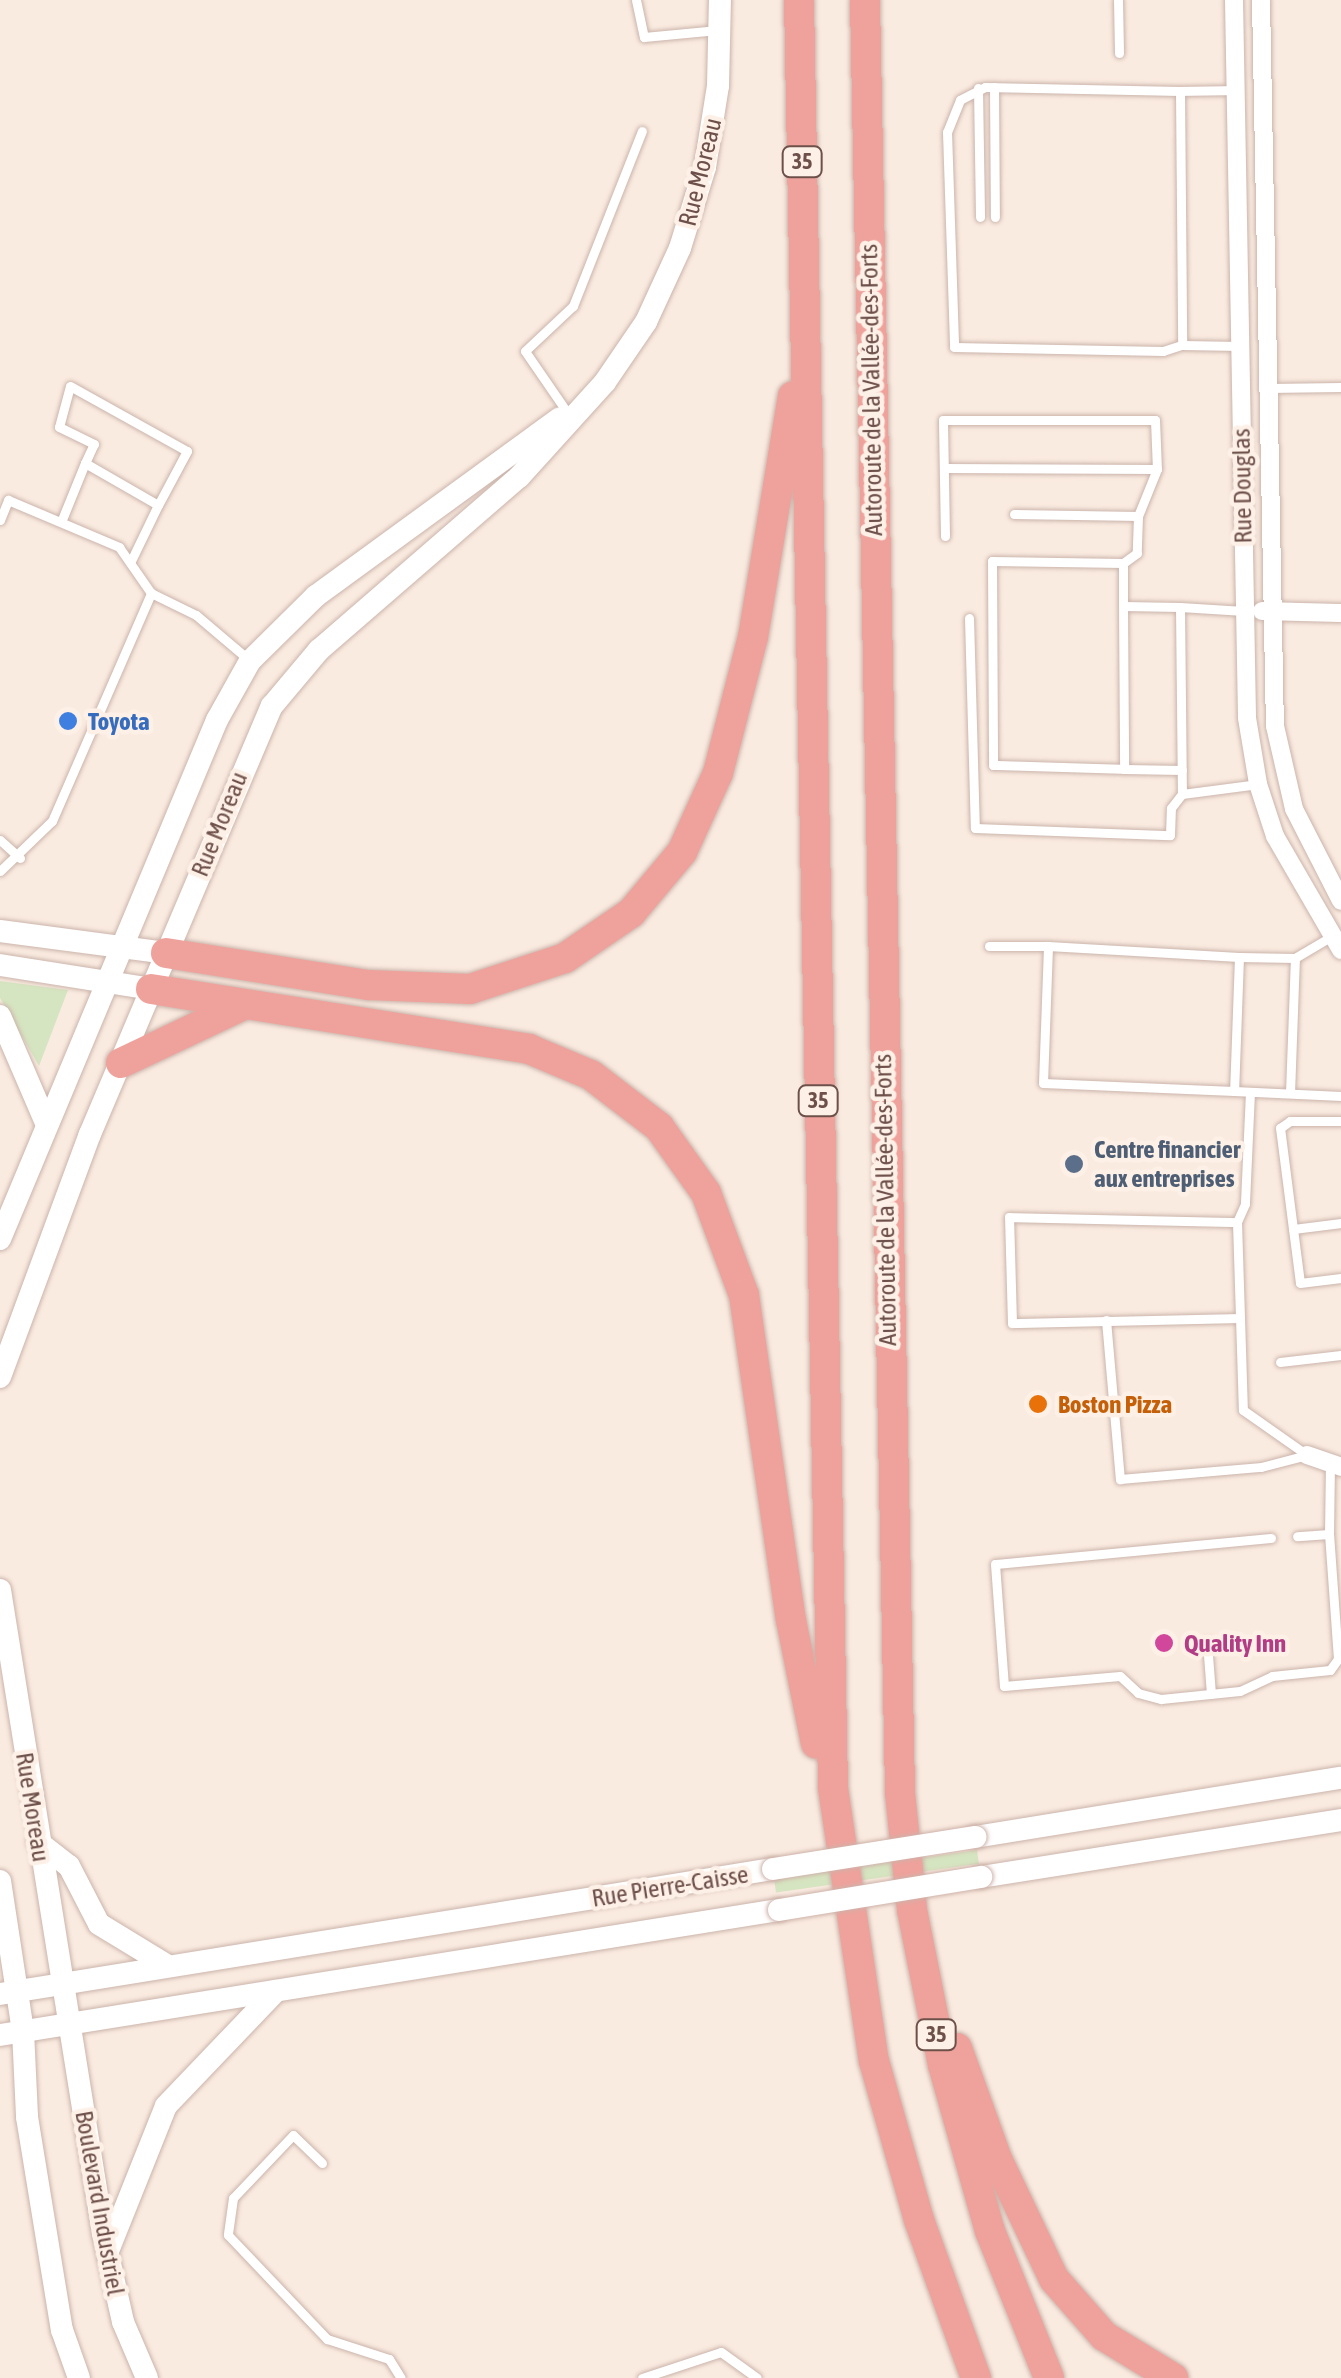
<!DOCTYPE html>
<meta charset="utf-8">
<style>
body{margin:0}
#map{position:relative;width:1341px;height:2378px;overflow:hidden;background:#faebe0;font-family:"Asap Condensed",sans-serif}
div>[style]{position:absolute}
.green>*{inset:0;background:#d6e5c1;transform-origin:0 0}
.roads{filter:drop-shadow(0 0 2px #cbb4ab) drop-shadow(0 0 2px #cbb4ab)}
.lane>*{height:9px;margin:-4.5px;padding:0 4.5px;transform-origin:4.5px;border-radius:4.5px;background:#fff}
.street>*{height:18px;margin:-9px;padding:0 9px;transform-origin:9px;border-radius:9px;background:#fff}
.secondary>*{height:22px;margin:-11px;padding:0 11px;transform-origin:11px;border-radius:11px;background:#fff}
.highway>*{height:30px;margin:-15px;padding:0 15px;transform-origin:15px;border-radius:15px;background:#efa29c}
.bridges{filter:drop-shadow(0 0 2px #ceb2a9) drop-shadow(0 0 2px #ceb2a9)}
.secondary-bridge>*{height:22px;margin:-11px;padding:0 11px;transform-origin:11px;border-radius:11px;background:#fff}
.dots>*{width:28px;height:28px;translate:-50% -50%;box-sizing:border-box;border:5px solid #fdf0e6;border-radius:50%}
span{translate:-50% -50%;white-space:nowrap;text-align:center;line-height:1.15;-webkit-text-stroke:9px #fdf0e6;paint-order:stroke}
.shield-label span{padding:2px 8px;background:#fdf0e6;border:2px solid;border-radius:8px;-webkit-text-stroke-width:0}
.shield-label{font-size:22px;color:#6e504a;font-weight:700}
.street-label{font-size:25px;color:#6e504a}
.shop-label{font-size:25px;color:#366cbe;font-weight:700}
.left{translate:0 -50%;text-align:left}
.service-label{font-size:25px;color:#4e5e75;font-weight:700}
.food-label{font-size:25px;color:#c56008;font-weight:700}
.hotel-label{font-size:25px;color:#b23c85;font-weight:700}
</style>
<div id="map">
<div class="green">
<i style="clip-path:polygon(0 981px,68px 990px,39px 1066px,0 998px)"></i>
<i style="left:977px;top:1850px;width:14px;height:205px;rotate:82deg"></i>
</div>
<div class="roads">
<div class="lane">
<i style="left:636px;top:0;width:38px;rotate:78deg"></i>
<i style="left:644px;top:37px;width:74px;rotate:-5.4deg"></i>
<i style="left:1118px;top:0;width:53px;rotate:88.9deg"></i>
<i style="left:994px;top:87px;width:130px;rotate:89.6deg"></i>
<i style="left:978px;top:88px;width:129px;rotate:89.1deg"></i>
<i style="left:1236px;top:90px;width:56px;rotate:179deg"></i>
<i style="left:1180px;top:91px;width:254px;rotate:89.5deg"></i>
<i style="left:1182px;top:345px;width:58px;rotate:1deg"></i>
<i style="left:1180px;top:91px;width:195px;rotate:-178.8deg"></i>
<i style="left:985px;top:87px;width:28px;rotate:153deg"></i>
<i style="left:960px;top:100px;width:35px;rotate:112deg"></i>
<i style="left:947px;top:132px;width:215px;rotate:88.1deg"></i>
<i style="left:954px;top:347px;width:209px;rotate:1.1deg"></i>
<i style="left:1163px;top:351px;width:20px;rotate:-18deg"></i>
<i style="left:1268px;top:388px;width:73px;rotate:-0.8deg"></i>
<i style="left:571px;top:418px;width:81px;rotate:-124.5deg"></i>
<i style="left:525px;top:351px;width:66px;rotate:-43.2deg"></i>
<i style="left:573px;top:306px;width:188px;rotate:-68.5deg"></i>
<i style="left:85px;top:463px;width:21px;rotate:-65deg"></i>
<i style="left:94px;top:444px;width:39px;rotate:-154deg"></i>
<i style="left:59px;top:427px;width:42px;rotate:-75deg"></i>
<i style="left:70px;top:386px;width:134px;rotate:29.1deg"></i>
<i style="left:187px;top:451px;width:61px;rotate:118.2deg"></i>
<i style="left:944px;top:468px;width:213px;rotate:0.3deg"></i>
<i style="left:1014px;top:514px;width:124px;rotate:0.9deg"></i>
<i style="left:0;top:520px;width:22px;rotate:-68deg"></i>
<i style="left:8px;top:500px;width:121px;rotate:22.9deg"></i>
<i style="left:119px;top:547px;width:56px;rotate:55.2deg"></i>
<i style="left:61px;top:522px;width:64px;rotate:-67.9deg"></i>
<i style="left:85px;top:463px;width:84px;rotate:29.9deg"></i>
<i style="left:158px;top:505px;width:64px;rotate:115.8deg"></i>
<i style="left:945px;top:536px;width:116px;rotate:-91deg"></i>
<i style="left:943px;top:420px;width:212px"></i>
<i style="left:1155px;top:420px;width:49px;rotate:87.7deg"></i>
<i style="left:1157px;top:469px;width:51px;rotate:112deg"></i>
<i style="left:1138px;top:516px;width:37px;rotate:92deg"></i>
<i style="left:1137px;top:553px;width:17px;rotate:144deg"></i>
<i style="left:1123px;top:606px;width:43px;rotate:-90deg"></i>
<i style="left:1123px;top:563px;width:131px;rotate:-179.1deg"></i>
<i style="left:992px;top:561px;width:204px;rotate:89.7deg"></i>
<i style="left:993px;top:765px;width:131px;rotate:1.7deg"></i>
<i style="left:1180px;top:607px;width:57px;rotate:-179deg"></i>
<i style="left:1123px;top:606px;width:163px;rotate:89.6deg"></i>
<i style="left:1124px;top:769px;width:58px;rotate:1deg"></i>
<i style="left:1244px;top:611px;width:64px;rotate:-176.4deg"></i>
<i style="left:1180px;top:607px;width:187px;rotate:89.4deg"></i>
<i style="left:1182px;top:794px;width:77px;rotate:-7.5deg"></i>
<i style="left:969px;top:618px;width:210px;rotate:88.4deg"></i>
<i style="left:975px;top:828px;width:195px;rotate:2.1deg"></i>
<i style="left:1170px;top:835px;width:27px;rotate:-88deg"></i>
<i style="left:1171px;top:808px;width:18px;rotate:-52deg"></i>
<i style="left:0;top:840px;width:27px;rotate:42deg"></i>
<i style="left:0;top:871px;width:72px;rotate:-43.9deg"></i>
<i style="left:52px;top:821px;width:249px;rotate:-66.5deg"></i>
<i style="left:151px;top:593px;width:50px;rotate:26.1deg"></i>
<i style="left:196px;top:615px;width:70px;rotate:40.3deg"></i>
<i style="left:1332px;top:936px;width:43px;rotate:149.3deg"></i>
<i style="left:1295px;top:958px;width:56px;rotate:-179deg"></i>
<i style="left:1239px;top:957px;width:134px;rotate:92.1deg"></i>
<i style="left:1234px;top:1091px;width:107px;rotate:2.7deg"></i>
<i style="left:989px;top:946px;width:59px"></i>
<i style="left:1234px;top:1091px;width:191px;rotate:-177.6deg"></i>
<i style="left:1043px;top:1083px;width:137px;rotate:-87.9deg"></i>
<i style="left:1048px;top:946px;width:191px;rotate:3.3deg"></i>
<i style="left:1250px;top:1092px;width:112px;rotate:92.6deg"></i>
<i style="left:1245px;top:1204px;width:20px;rotate:114deg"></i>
<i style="left:1237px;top:1222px;width:188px;rotate:88.2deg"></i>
<i style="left:1243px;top:1410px;width:78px;rotate:35.1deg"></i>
<i style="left:1290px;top:1093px;width:135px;rotate:-87.9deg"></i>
<i style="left:1341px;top:1223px;width:48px;rotate:172.9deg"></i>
<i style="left:1293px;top:1229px;width:54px;rotate:82.6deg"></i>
<i style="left:1300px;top:1283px;width:41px;rotate:-7deg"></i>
<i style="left:1293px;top:1229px;width:102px;rotate:-97.3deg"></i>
<i style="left:1280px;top:1128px;width:12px;rotate:-35deg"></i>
<i style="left:1290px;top:1121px;width:51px"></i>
<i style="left:1236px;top:1318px;width:224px;rotate:178.7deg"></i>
<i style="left:1012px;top:1323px;width:106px;rotate:-91.6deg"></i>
<i style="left:1009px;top:1217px;width:228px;rotate:1.3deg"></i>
<i style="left:1106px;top:1320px;width:160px;rotate:85deg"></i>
<i style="left:1120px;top:1479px;width:142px;rotate:-4.9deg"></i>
<i style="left:1261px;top:1467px;width:48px;rotate:-14.6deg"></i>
<i style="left:1280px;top:1362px;width:61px;rotate:-6.5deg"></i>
<i style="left:1329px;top:1534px;width:70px;rotate:-89.2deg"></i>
<i style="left:1271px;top:1538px;width:277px;rotate:174.6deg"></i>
<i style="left:995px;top:1564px;width:122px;rotate:85.8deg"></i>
<i style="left:1004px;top:1686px;width:116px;rotate:-4.9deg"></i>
<i style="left:1120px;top:1676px;width:25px;rotate:43deg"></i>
<i style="left:1138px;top:1693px;width:24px;rotate:15deg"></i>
<i style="left:1161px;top:1699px;width:79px;rotate:-5.8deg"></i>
<i style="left:1240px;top:1691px;width:35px;rotate:-25deg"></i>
<i style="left:1272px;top:1676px;width:58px;rotate:-5.9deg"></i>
<i style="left:1330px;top:1670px;width:14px;rotate:-54deg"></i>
<i style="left:1338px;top:1659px;width:125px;rotate:-94.1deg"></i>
<i style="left:1329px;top:1534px;width:32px;rotate:176deg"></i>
<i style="left:1207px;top:1642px;width:52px;rotate:85.6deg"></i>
<i style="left:322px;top:2163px;width:40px;rotate:-136deg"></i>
<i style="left:293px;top:2135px;width:87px;rotate:133.6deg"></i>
<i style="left:233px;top:2198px;width:37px;rotate:98deg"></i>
<i style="left:228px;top:2235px;width:144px;rotate:46.4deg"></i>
<i style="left:327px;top:2339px;width:65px;rotate:17.9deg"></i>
<i style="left:389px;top:2359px;width:22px;rotate:58deg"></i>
<i style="left:642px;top:2378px;width:83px;rotate:-18.2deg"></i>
<i style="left:721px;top:2352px;width:44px;rotate:35.8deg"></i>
</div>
<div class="street">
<i style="left:1234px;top:0;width:718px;rotate:88.96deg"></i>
<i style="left:1247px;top:718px;width:67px;rotate:80.5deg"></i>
<i style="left:1258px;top:784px;width:55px;rotate:71.9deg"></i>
<i style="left:1275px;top:836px;width:132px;rotate:59.9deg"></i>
<i style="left:1261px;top:0;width:726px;rotate:88.9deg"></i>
<i style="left:1275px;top:726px;width:85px;rotate:77.1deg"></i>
<i style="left:1294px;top:809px;width:103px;rotate:62.9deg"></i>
<i style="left:1262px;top:611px;width:79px;rotate:1.5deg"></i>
<i style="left:1307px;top:1455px;width:36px;rotate:19deg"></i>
</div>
<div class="secondary">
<i style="left:0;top:931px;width:167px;rotate:7.5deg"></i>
<i style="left:0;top:965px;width:153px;rotate:9deg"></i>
<i style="left:0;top:1016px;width:119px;rotate:66.7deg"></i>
<i style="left:0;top:1239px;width:563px;rotate:-67.31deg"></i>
<i style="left:217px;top:720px;width:68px;rotate:-60.8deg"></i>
<i style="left:250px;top:661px;width:93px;rotate:-44.6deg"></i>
<i style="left:316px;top:596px;width:301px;rotate:-36.1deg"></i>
<i style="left:0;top:1377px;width:259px;rotate:-69.7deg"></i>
<i style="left:90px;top:1134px;width:465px;rotate:-67deg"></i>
<i style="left:272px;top:706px;width:73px;rotate:-50deg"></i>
<i style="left:319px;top:650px;width:264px;rotate:-40.9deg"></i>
<i style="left:519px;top:477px;width:128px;rotate:-47.8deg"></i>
<i style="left:605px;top:382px;width:73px;rotate:-55.7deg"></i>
<i style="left:646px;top:322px;width:81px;rotate:-65.3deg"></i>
<i style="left:680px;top:248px;width:85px;rotate:-72.8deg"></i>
<i style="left:705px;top:167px;width:82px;rotate:-80.9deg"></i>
<i style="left:718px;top:86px;width:86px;rotate:-88.7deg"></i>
<i style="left:0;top:1590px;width:651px;rotate:80.9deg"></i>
<i style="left:103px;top:2233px;width:91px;rotate:77.3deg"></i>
<i style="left:123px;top:2322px;width:61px;rotate:66.8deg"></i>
<i style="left:975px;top:1837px;width:371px;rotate:-9.2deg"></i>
<i style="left:38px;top:1842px;width:39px;rotate:38deg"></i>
<i style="left:69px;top:1866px;width:65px;rotate:62.7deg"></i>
<i style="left:99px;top:1924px;width:81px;rotate:31.3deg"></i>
<i style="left:981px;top:1877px;width:364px;rotate:-9deg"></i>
<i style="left:0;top:1881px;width:152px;rotate:81.3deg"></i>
<i style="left:23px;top:2031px;width:86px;rotate:87.3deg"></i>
<i style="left:27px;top:2117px;width:216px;rotate:80.7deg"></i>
<i style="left:62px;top:2330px;width:51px;rotate:70.5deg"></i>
<i style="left:0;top:1994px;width:783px;rotate:-9.19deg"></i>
<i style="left:0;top:2035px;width:789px;rotate:-9.12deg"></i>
<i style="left:108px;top:2251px;width:156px;rotate:-68.2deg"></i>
<i style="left:166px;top:2106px;width:159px;rotate:-46.3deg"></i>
</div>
<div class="highway">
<i style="left:799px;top:0;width:1788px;rotate:88.91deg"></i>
<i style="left:833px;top:1788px;width:276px;rotate:81.5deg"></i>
<i style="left:874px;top:2061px;width:165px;rotate:74.2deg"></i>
<i style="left:919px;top:2220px;width:168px;rotate:70.2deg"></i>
<i style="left:865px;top:0;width:1793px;rotate:88.88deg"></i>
<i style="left:900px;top:1793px;width:118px;rotate:84.1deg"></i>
<i style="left:912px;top:1910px;width:158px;rotate:78.7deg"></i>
<i style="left:943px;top:2065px;width:173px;rotate:74.2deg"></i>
<i style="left:990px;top:2231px;width:158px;rotate:68.1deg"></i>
<i style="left:166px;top:953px;width:206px;rotate:9deg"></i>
<i style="left:369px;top:985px;width:101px;rotate:2.3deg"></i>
<i style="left:470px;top:989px;width:100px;rotate:-18.1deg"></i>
<i style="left:565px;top:958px;width:80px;rotate:-34.3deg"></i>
<i style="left:631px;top:913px;width:80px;rotate:-50.1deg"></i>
<i style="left:682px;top:852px;width:87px;rotate:-65.5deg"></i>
<i style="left:718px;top:773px;width:140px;rotate:-75.6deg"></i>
<i style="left:753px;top:637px;width:244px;rotate:-80.6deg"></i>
<i style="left:151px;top:989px;width:383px;rotate:9deg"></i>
<i style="left:529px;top:1049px;width:67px;rotate:22.8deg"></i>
<i style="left:591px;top:1075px;width:86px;rotate:37.4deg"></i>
<i style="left:659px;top:1127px;width:81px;rotate:54.5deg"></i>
<i style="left:706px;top:1193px;width:109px;rotate:69.6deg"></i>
<i style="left:744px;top:1295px;width:328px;rotate:81.8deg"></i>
<i style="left:791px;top:1620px;width:126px;rotate:78.6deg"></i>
<i style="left:121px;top:1063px;width:135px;rotate:-25.4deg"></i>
<i style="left:957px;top:2048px;width:118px;rotate:70.2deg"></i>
<i style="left:997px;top:2159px;width:133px;rotate:64.6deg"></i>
<i style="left:1054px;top:2279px;width:76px;rotate:48.7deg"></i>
<i style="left:1104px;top:2336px;width:81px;rotate:31.3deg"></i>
</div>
</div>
<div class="bridges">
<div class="secondary-bridge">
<i style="left:773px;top:1869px;width:205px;rotate:-9deg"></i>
<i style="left:779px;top:1910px;width:205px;rotate:-9.3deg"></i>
</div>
</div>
<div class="dots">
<i style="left:68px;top:721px;background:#3f7fe0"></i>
<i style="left:1074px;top:1164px;background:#5c6f8a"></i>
<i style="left:1038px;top:1404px;background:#e8710a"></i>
<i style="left:1164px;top:1643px;background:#d1479c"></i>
</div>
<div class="shield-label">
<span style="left:802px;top:162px">35</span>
<span style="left:818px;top:1101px">35</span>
<span style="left:936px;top:2035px">35</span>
</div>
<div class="street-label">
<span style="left:700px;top:172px;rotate:-76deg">Rue Moreau</span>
<span style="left:871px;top:390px;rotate:-91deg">Autoroute de la Vallée-des-Forts</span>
<span style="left:1242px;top:486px;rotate:-91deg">Rue Douglas</span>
<span style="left:219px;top:824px;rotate:-68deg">Rue Moreau</span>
<span style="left:885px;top:1200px;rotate:-91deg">Autoroute de la Vallée-des-Forts</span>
<span style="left:33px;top:1807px;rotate:81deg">Rue Moreau</span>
<span style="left:670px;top:1886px;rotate:-9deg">Rue Pierre-Caisse</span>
<span style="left:100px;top:2203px;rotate:80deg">Boulevard Industriel</span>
</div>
<div class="shop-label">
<span class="left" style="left:88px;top:721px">Toyota</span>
</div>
<div class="service-label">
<span class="left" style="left:1094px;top:1164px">Centre financier<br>aux entreprises</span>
</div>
<div class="food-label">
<span class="left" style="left:1058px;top:1404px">Boston Pizza</span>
</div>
<div class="hotel-label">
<span class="left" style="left:1184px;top:1643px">Quality Inn</span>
</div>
</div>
